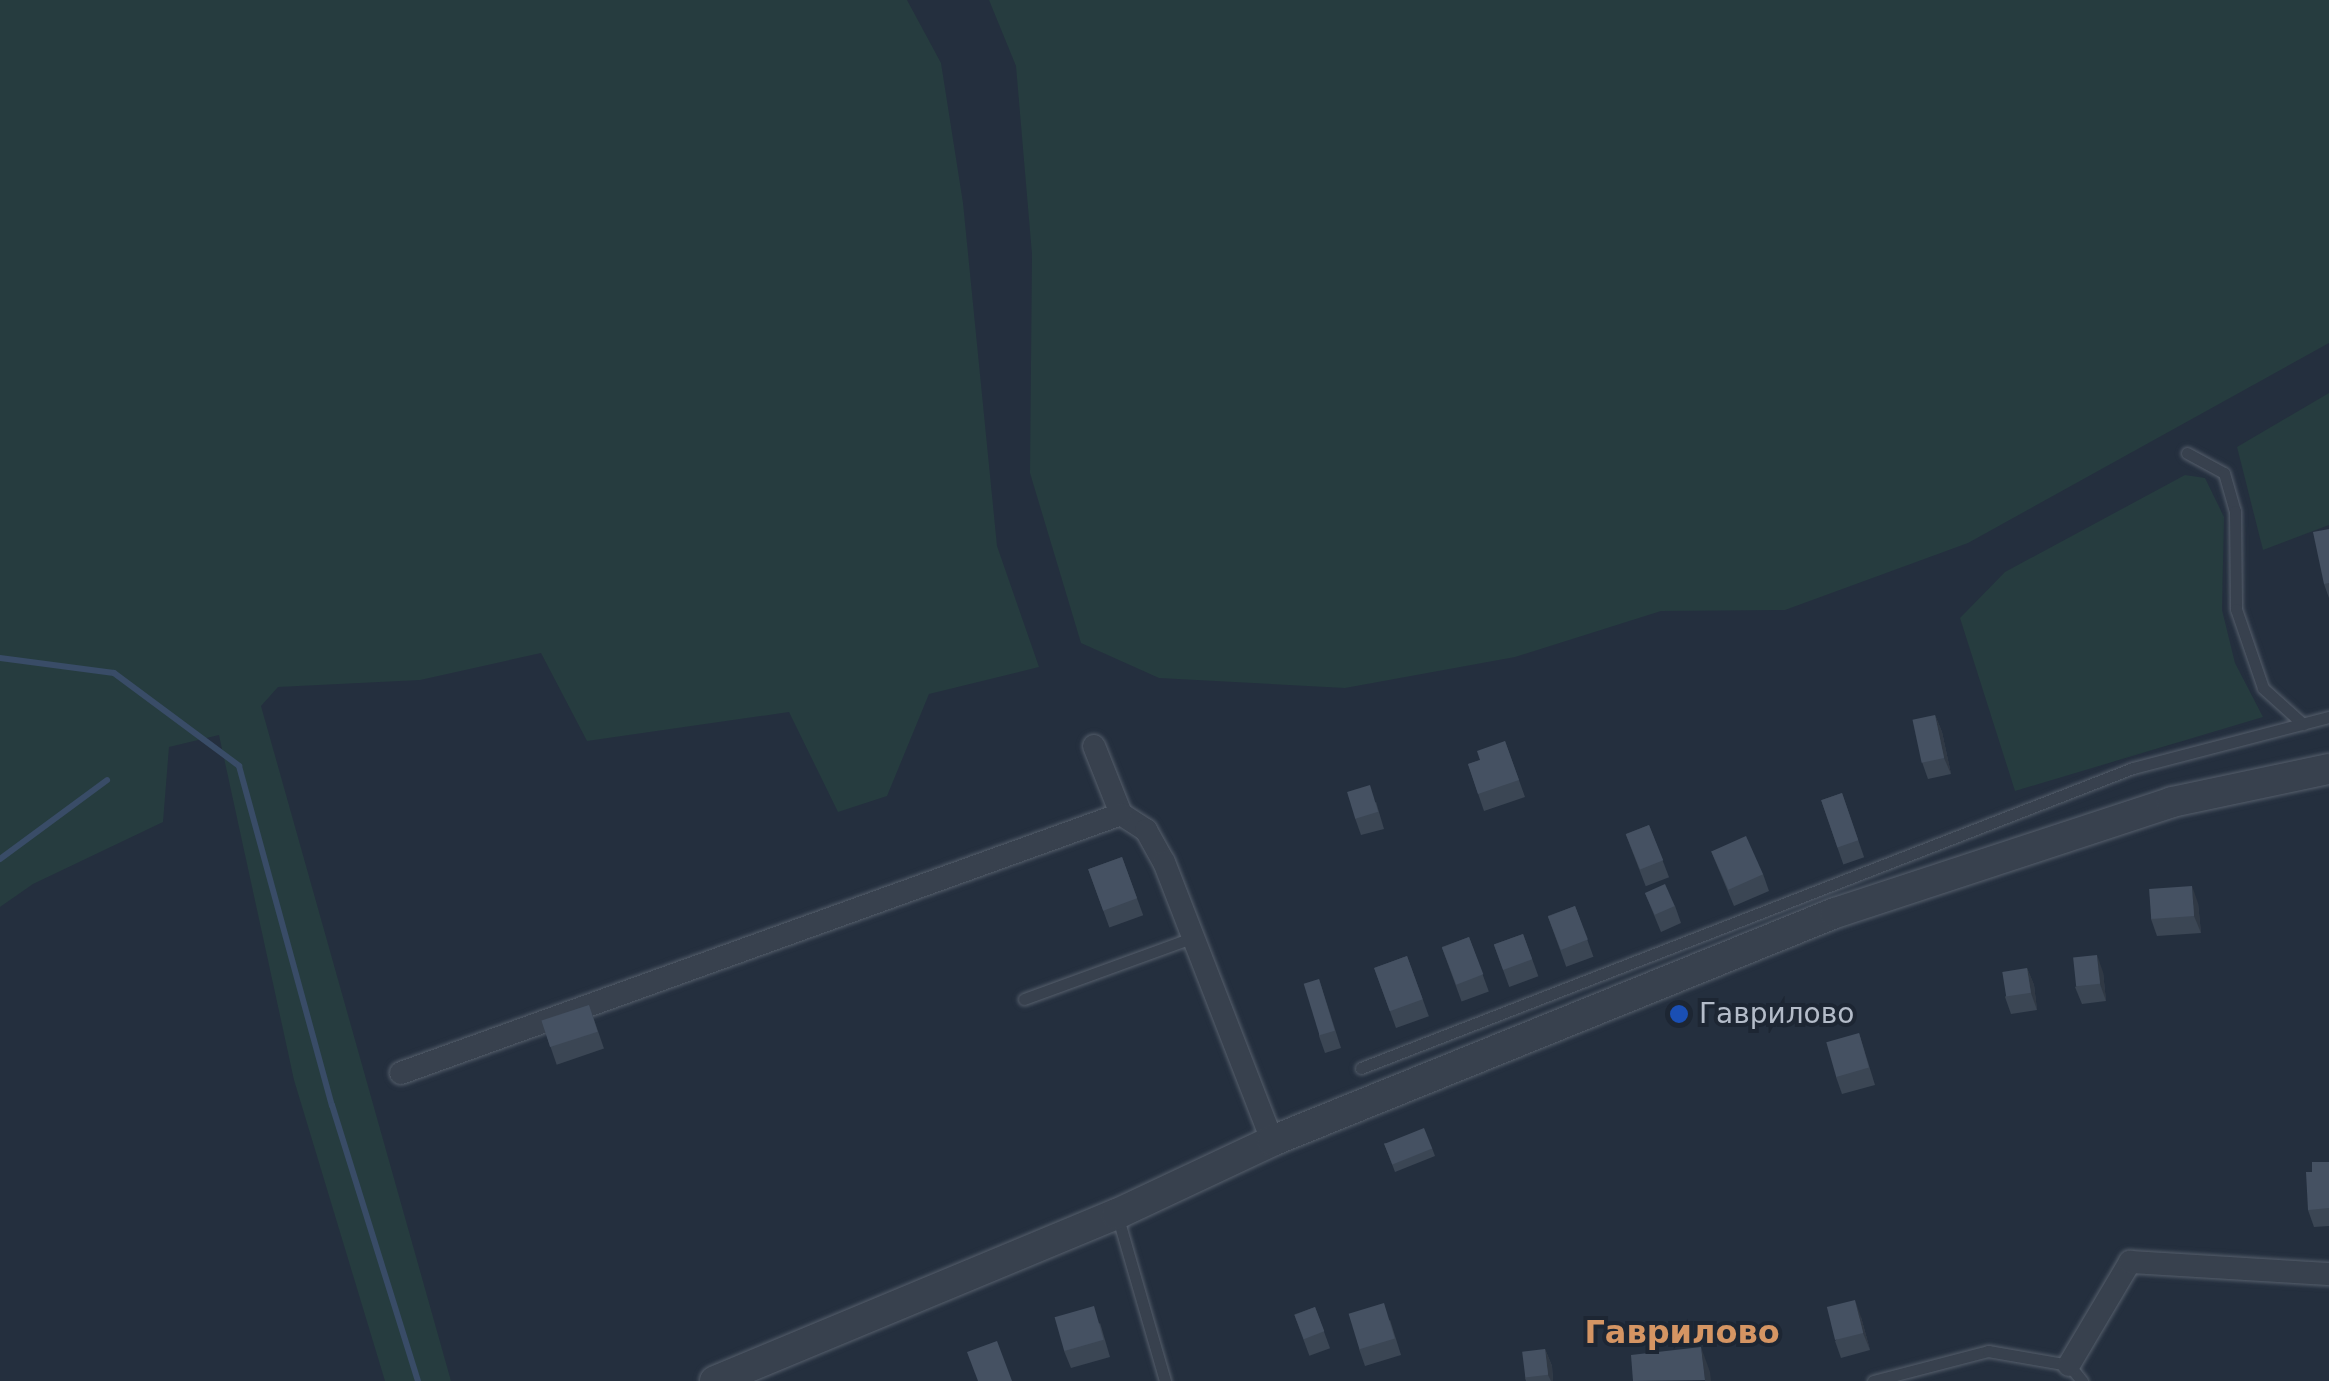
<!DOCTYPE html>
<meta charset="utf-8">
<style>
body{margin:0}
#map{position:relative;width:2329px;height:1381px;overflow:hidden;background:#242f3e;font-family:"DejaVu Sans",sans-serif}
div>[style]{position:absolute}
.green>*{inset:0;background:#263c3f}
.stream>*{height:6px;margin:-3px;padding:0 3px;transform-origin:3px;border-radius:3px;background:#394c67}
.roads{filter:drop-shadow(0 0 2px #565f6c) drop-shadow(0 0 2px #565f6c)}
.service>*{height:11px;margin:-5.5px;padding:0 5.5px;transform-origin:5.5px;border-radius:5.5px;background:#38414e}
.minor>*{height:22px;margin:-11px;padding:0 11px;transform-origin:11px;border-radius:11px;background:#38414e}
.tertiary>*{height:30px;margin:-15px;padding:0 15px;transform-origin:15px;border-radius:15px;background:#38414e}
.wall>*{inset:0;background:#3b4654;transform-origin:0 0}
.shaded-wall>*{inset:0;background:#303945}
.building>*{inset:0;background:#455162;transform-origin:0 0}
.dots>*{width:28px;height:28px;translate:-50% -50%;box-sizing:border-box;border:5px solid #1d2633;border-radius:50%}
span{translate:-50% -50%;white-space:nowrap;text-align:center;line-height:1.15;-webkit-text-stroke:8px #1d2633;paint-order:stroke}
.poi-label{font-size:28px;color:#b4bcc9}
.left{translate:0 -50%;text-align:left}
.quarter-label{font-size:32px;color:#d59563;font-weight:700}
</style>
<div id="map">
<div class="green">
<i style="clip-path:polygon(0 0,907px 0,941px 63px,963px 203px,997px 546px,1039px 667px,929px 694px,887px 796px,838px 812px,789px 712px,587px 741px,541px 653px,420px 680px,278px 687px,261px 706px,451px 1381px,385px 1381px,294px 1080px,219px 735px,169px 747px,163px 822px,33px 884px,0 907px)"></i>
<i style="clip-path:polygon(989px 0,2329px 0,2329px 343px,1968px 543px,1785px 610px,1661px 611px,1515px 657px,1345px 688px,1159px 678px,1081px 643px,1030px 473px,1032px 254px,1016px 66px)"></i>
<i style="clip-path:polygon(2329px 393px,2329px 525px,2263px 550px,2237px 447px)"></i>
<i style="clip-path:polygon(2185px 475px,2205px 478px,2224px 517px,2222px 610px,2235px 663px,2263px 717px,2015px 791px,1960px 618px,2005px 572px)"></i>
</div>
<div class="stream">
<i style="left:0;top:658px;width:115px;rotate:7.5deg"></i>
<i style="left:114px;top:673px;width:156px;rotate:36.6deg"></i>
<i style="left:239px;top:766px;width:352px;rotate:74.7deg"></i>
<i style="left:332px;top:1105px;width:289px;rotate:72.7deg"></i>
<i style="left:0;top:859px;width:133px;rotate:-36.4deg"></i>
</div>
<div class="roads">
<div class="service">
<i style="left:2187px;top:453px;width:42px;rotate:28.4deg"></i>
<i style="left:2224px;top:473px;width:40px;rotate:74deg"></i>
<i style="left:2235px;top:511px;width:98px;rotate:89.4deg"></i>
<i style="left:2236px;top:609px;width:83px;rotate:71.1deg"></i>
<i style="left:2263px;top:688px;width:54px;rotate:42deg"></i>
<i style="left:1024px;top:999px;width:179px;rotate:-20deg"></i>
<i style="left:1361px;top:1068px;width:828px;rotate:-21.24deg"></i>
<i style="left:2133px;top:768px;width:203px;rotate:-14.6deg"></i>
<i style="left:1118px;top:1218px;width:170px;rotate:73.9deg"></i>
<i style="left:1873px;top:1381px;width:119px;rotate:-14.6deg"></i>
<i style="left:1988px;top:1351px;width:82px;rotate:9.8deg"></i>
<i style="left:2069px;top:1365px;width:21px;rotate:51deg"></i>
</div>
<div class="minor">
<i style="left:1094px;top:746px;width:73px;rotate:68.3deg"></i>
<i style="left:1121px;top:814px;width:30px;rotate:33deg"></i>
<i style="left:1146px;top:830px;width:37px;rotate:61deg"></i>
<i style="left:1164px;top:862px;width:299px;rotate:68.8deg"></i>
<i style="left:401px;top:1073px;width:765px;rotate:-19.78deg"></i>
<i style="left:2069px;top:1365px;width:120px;rotate:-59.4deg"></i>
<i style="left:2130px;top:1262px;width:199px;rotate:3.5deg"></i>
</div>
<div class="tertiary">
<i style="left:715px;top:1381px;width:435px;rotate:-22.6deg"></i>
<i style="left:1117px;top:1214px;width:171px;rotate:-25.2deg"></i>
<i style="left:1272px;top:1141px;width:607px;rotate:-22.05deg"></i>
<i style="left:1835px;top:913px;width:355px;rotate:-18.2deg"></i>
<i style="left:2172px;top:802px;width:160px;rotate:-11.9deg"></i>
</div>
</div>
<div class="wall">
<i style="clip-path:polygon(2329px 529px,2329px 598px,2324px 584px)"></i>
<i style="clip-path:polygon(1935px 715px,1942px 732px,1951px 774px,1928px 779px,1922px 762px)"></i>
<i style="clip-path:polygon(1505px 741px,1525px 797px,1484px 811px,1468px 764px,1480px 760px)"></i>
<i style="left:1842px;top:793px;width:68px;height:22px;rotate:71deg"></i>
<i style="clip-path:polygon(1376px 802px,1384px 829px,1361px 835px,1355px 818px)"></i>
<i style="left:1649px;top:825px;width:56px;height:25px;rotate:69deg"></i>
<i style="clip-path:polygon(1711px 851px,1763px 874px,1769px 891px,1734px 906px)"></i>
<i style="left:1122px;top:857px;width:62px;height:36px;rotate:70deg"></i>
<i style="clip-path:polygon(1645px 893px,1675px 906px,1681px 923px,1661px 932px)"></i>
<i style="clip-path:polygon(2198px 903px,2201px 933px,2157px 936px,2151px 919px)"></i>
<i style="left:1575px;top:906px;width:54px;height:29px;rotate:70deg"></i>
<i style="left:1523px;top:934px;width:45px;height:31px;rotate:70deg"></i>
<i style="left:1469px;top:937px;width:58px;height:29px;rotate:70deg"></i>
<i style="left:1407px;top:956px;width:64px;height:35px;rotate:70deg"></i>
<i style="clip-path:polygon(2027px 968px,2034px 985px,2037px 1010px,2011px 1014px,2005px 997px)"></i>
<i style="clip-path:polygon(2103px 972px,2106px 1001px,2082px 1004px,2075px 987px)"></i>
<i style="clip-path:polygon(1319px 979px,1341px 1048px,1325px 1053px,1319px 1036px)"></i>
<i style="left:589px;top:1005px;width:46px;height:50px;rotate:71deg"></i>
<i style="clip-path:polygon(1859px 1033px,1875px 1085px,1842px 1094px,1836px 1077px)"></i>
<i style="clip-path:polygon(1384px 1143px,1432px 1148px,1435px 1156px,1395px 1172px)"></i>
<i style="clip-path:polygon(2329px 1162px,2329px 1226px,2314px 1227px,2308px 1210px)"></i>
<i style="left:1315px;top:1307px;width:44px;height:22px;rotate:70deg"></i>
<i style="clip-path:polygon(1861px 1317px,1870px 1350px,1841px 1358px,1835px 1341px)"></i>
<i style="clip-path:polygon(1390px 1320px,1401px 1355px,1365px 1366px,1359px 1349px)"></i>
<i style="clip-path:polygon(1100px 1323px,1110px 1357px,1071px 1368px,1064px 1351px)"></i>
<i style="clip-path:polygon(1545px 1349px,1552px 1366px,1553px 1381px,1526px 1381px,1525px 1378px)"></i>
</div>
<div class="shaded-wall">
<i style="clip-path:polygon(1935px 715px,1942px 732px,1951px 774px,1944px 758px)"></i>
<i style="clip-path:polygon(2192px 886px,2198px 903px,2201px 933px,2194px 916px)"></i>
<i style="clip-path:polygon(2097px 955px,2103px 972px,2106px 1001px,2100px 984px)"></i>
<i style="clip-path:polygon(2027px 968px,2034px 985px,2037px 1010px,2031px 993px)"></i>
<i style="clip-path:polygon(1855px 1300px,1861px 1317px,1870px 1350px,1863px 1333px)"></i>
<i style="clip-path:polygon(1701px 1347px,1710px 1372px,1711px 1381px,1705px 1381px)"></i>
<i style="clip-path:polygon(1545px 1349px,1552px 1366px,1553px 1381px,1551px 1381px,1548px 1375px)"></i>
</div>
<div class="building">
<i style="clip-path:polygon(2329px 529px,2329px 583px,2324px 584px,2313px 532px)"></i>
<i style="left:1935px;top:715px;width:44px;height:23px;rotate:78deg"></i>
<i style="clip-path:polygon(1505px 741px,1519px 780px,1478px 794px,1468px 764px,1480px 760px,1477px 751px)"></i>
<i style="left:1370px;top:785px;width:28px;height:24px;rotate:73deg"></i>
<i style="left:1842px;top:793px;width:50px;height:22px;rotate:71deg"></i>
<i style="left:1649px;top:825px;width:38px;height:25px;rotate:68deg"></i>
<i style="left:1746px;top:836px;width:42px;height:38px;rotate:66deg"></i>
<i style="left:1122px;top:857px;width:44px;height:36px;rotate:70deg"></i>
<i style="left:1665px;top:884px;width:24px;height:22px;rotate:66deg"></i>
<i style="left:2192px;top:886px;width:30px;height:43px;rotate:86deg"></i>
<i style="left:1575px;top:906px;width:36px;height:29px;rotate:69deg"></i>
<i style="left:1523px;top:934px;width:27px;height:31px;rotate:70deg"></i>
<i style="left:1469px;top:937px;width:40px;height:29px;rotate:69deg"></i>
<i style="left:2097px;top:955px;width:29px;height:24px;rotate:84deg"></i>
<i style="left:1407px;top:956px;width:46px;height:35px;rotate:70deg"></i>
<i style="left:2027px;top:968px;width:25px;height:25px;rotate:81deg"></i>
<i style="left:1319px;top:979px;width:54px;height:16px;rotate:73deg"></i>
<i style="left:589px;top:1005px;width:28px;height:50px;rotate:72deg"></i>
<i style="left:1859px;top:1033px;width:36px;height:34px;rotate:74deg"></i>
<i style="left:1424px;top:1128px;width:22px;height:43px;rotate:68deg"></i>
<i style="clip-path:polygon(2312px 1162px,2329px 1162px,2329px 1208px,2308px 1210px,2306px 1172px,2312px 1172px)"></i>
<i style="left:1855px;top:1300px;width:34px;height:29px;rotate:76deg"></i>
<i style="left:1384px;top:1303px;width:37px;height:37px;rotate:73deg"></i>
<i style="left:1094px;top:1306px;width:35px;height:41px;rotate:74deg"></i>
<i style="left:1315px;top:1307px;width:26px;height:22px;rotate:69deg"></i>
<i style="clip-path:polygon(997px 1341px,1012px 1381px,978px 1381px,967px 1352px)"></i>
<i style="clip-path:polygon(1701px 1347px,1705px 1380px,1633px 1381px,1631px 1355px)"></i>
<i style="left:1545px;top:1349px;width:26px;height:23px;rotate:83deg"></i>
</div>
<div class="dots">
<i style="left:1679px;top:1014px;background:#1a4fb4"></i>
</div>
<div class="poi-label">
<span class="left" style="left:1699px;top:1014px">Гаврилово</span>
</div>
<div class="quarter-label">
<span style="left:1682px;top:1332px">Гаврилово</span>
</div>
</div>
